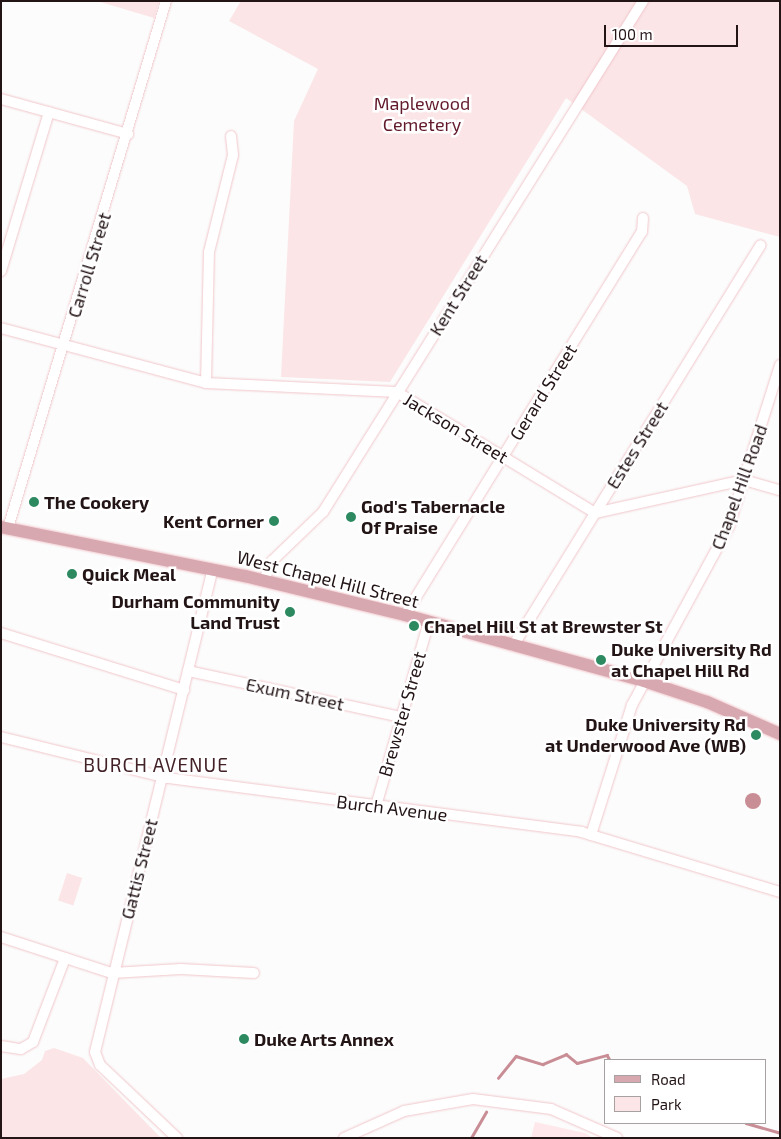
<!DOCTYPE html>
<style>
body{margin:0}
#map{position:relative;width:781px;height:1139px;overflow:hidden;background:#fcfcfc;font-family:"Exo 2",sans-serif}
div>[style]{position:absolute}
.built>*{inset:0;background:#fee8eb}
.green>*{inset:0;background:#fbe5e7;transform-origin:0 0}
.water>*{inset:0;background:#c98d95}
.round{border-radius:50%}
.stream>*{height:2.5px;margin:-1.25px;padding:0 1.25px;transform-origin:1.25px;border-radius:1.25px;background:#c98d95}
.roads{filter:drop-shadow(0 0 1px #f1c6cb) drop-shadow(0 0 1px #f1c6cb)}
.minor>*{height:10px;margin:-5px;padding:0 5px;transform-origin:5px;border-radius:5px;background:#fff}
.major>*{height:12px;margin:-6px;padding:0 6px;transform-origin:6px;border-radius:6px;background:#d7a8af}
.dots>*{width:14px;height:14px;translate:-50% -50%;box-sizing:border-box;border:2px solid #fff;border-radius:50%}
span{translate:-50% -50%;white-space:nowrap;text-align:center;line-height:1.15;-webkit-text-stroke:5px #fff;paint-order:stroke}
.park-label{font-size:18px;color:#621a2b}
.street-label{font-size:18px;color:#231416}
.poi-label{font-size:18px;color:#231416;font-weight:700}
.left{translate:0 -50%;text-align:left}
.right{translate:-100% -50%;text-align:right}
.neighbourhood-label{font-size:19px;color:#422127;letter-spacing:1px}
.frame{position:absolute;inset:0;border:2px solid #231416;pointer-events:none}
.legend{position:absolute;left:604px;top:1059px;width:162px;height:65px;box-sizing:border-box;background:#fff;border:1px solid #a7a1a2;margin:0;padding:6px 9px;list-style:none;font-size:15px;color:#231416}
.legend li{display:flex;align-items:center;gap:10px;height:25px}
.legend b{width:25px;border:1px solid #a7a1a2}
.scale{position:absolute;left:604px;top:25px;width:134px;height:22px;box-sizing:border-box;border:2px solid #231416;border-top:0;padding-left:6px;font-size:15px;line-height:18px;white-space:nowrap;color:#231416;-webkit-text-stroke:4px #fff;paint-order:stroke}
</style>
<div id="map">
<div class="built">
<i style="clip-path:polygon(535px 1122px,585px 1133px,593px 1138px,531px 1138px)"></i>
</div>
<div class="green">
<i style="clip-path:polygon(97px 1px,159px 1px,154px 18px)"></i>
<i style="clip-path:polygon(241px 1px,780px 1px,780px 237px,695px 214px,687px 186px,566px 98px,390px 382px,281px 377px,294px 121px,318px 69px,229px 21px)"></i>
<i style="left:67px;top:873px;width:16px;height:29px;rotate:18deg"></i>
<i style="clip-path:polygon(54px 1048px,83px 1058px,161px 1138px,1px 1138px,1px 1079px,24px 1074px,42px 1060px,45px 1051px)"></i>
</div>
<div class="water">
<i class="round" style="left:745px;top:793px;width:16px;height:16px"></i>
</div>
<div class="stream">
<i style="left:498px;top:1078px;width:28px;rotate:-51deg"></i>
<i style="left:516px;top:1056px;width:28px;rotate:17deg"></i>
<i style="left:543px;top:1064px;width:25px;rotate:-23deg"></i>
<i style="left:566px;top:1054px;width:14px;rotate:39deg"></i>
<i style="left:577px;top:1063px;width:31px;rotate:-15deg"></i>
<i style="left:607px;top:1055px;width:6px;rotate:59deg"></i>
<i style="left:746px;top:1123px;width:35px;rotate:16deg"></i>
<i style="left:471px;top:1138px;width:30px;rotate:-60deg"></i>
</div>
<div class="roads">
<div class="minor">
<i style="left:1px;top:99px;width:132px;rotate:15.4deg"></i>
<i style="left:1px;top:271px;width:166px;rotate:-73.2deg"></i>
<i style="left:1px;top:328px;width:212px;rotate:15deg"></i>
<i style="left:206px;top:383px;width:191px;rotate:2.7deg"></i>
<i style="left:397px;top:392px;width:232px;rotate:31.4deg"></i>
<i style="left:595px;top:513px;width:153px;rotate:-12.5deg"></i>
<i style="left:744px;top:480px;width:37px;rotate:16deg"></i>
<i style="left:206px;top:383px;width:131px;rotate:-88.7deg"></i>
<i style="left:209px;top:252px;width:100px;rotate:-76.1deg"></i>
<i style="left:233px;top:155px;width:19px;rotate:-96deg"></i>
<i style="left:8px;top:528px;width:550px;rotate:-73.31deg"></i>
<i style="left:264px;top:580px;width:21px;rotate:-67deg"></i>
<i style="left:272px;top:561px;width:71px;rotate:-43.9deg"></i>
<i style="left:323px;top:512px;width:603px;rotate:-57.94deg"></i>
<i style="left:405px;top:615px;width:450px;rotate:-58.3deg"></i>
<i style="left:642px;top:232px;width:14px;rotate:-86deg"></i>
<i style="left:1px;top:633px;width:192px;rotate:17.3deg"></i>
<i style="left:513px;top:646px;width:471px;rotate:-58.3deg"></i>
<i style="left:188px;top:671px;width:218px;rotate:12.2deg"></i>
<i style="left:1px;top:737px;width:172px;rotate:13.8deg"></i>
<i style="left:168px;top:778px;width:417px;rotate:7.4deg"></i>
<i style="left:581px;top:832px;width:208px;rotate:16.8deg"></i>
<i style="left:376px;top:806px;width:192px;rotate:-74deg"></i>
<i style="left:591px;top:835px;width:136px;rotate:-72.5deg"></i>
<i style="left:632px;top:705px;width:204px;rotate:-61.5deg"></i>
<i style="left:729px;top:526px;width:169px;rotate:-72.4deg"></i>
<i style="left:1px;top:937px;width:117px;rotate:18deg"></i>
<i style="left:112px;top:973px;width:69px;rotate:-3.3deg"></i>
<i style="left:181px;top:969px;width:73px;rotate:3.1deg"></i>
<i style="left:1px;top:1046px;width:20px;rotate:9deg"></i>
<i style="left:21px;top:1049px;width:14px;rotate:-30deg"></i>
<i style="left:33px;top:1042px;width:90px;rotate:-69.1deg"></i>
<i style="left:177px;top:1138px;width:106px;rotate:-136.5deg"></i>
<i style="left:100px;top:1065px;width:14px;rotate:-111deg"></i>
<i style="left:95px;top:1052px;width:497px;rotate:-76.3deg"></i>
<i style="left:344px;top:1138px;width:66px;rotate:-24.2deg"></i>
<i style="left:404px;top:1111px;width:70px;rotate:-9.9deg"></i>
<i style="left:473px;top:1099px;width:79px;rotate:7.3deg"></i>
<i style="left:551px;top:1109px;width:72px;rotate:23.7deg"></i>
</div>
<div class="major">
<i style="left:1px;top:527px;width:249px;rotate:11.4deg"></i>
<i style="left:245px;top:576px;width:165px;rotate:13.7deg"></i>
<i style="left:405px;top:615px;width:248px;rotate:15.4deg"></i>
<i style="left:644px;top:681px;width:66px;rotate:18.4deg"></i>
<i style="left:707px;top:702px;width:80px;rotate:23.7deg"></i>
</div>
</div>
<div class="dots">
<i style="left:34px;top:502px;background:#2c8960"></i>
<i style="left:351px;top:517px;background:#2c8960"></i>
<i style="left:274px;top:521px;background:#2c8960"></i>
<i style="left:72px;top:574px;background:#2c8960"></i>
<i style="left:290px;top:612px;background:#2c8960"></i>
<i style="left:414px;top:626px;background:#2c8960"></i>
<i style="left:601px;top:660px;background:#2c8960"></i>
<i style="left:756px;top:735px;background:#2c8960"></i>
<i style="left:244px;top:1039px;background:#2c8960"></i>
</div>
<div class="park-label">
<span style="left:422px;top:114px">Maplewood<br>Cemetery</span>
</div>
<div class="street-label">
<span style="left:89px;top:265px;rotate:-73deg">Carroll Street</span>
<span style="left:458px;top:295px;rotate:-58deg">Kent Street</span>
<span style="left:543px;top:392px;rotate:-58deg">Gerard Street</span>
<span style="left:456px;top:428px;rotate:31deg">Jackson Street</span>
<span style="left:637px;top:445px;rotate:-58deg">Estes Street</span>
<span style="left:739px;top:487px;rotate:-70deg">Chapel Hill Road</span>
<span style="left:328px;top:579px;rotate:14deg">West Chapel Hill Street</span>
<span style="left:295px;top:694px;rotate:12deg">Exum Street</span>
<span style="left:402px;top:714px;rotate:-74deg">Brewster Street</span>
<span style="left:392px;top:808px;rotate:7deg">Burch Avenue</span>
<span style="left:139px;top:869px;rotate:-76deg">Gattis Street</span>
</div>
<div class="poi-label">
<span class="left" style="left:44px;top:502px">The Cookery</span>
<span class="left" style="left:361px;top:517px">God's Tabernacle<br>Of Praise</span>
<span class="right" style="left:264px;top:521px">Kent Corner</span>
<span class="left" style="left:82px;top:574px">Quick Meal</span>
<span class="right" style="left:280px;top:612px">Durham Community<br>Land Trust</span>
<span class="left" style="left:424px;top:626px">Chapel Hill St at Brewster St</span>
<span class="left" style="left:611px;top:660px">Duke University Rd<br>at Chapel Hill Rd</span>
<span class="right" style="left:746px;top:735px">Duke University Rd<br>at Underwood Ave (WB)</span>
<span class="left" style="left:254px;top:1039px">Duke Arts Annex</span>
</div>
<div class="neighbourhood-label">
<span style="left:156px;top:765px">BURCH AVENUE</span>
</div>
<div class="frame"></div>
<ul class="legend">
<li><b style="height:6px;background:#d7a8af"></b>Road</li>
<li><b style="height:14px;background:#fbe5e7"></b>Park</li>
</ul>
<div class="scale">100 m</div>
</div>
